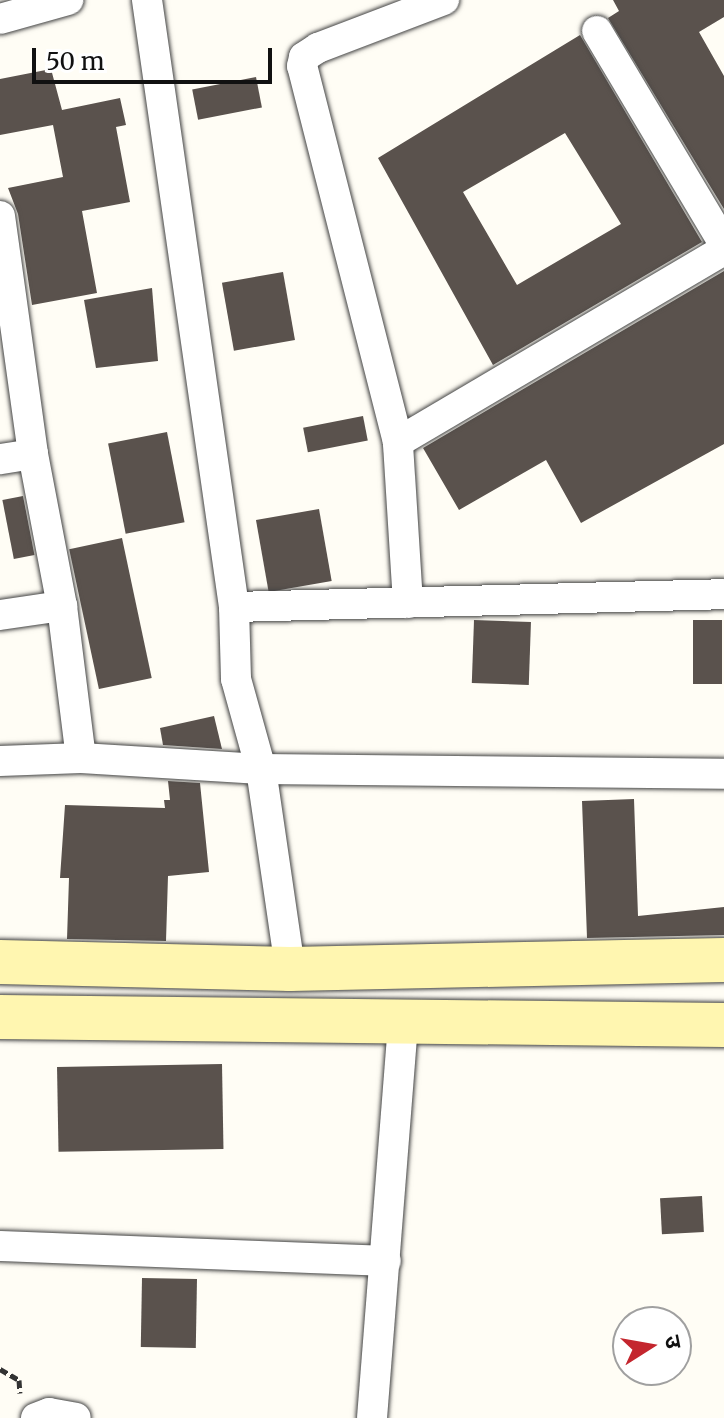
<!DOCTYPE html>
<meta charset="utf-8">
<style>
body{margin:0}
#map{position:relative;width:724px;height:1418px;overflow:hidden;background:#fffdf5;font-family:Merriweather,"Noto Sans Devanagari",serif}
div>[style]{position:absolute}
.building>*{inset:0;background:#5a524d;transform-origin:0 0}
.path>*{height:5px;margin-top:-2.5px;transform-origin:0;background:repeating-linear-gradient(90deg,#333 0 8px,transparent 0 12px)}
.roads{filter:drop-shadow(0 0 2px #444) drop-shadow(0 0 2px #444)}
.street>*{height:30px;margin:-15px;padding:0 15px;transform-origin:15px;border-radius:15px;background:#fff}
.secondary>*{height:44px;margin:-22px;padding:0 22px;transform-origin:22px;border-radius:22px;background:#fff6b0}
span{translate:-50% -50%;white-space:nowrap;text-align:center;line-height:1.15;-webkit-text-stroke:8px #fff;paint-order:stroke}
.north{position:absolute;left:612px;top:1306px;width:80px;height:80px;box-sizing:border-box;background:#fff;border:2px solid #a0a0a0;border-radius:50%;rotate:79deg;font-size:22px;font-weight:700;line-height:32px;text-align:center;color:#111}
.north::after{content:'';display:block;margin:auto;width:28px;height:36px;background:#c4262e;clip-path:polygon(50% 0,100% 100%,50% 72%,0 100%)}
.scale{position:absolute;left:32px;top:48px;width:240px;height:36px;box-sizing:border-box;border:4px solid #111;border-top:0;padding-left:10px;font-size:24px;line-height:28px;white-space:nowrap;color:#111;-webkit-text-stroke:6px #fff;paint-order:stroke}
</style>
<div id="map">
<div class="building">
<i style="clip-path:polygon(613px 0,724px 0,724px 17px,699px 32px,724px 76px,724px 209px,608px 18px,619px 11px)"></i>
<i style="clip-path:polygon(evenodd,580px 35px,702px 242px,493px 365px,378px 158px,580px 35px,565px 133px,621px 224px,517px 285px,463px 192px,565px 133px)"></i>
<i style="clip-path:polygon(51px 69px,62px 110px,120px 98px,126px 125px,116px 127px,130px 202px,82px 211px,97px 293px,32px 305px,18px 214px,8px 188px,63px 177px,53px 125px,0 135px,0 79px)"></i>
<i style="left:256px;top:77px;width:31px;height:65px;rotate:79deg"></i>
<i style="clip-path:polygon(724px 271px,724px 444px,581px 523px,546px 460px,459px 510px,423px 448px)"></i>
<i style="left:283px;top:272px;width:69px;height:62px;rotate:80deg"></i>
<i style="clip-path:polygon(152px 288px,158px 361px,96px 368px,84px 300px)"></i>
<i style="left:363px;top:416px;width:25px;height:61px;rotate:79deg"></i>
<i style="left:167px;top:432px;width:92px;height:60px;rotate:79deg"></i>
<i style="left:23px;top:496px;width:60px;height:21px;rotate:79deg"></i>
<i style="left:319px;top:509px;width:73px;height:64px;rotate:80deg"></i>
<i style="left:122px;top:538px;width:143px;height:54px;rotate:78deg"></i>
<i style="left:474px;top:620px;width:57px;height:63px;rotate:2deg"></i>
<i style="left:693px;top:620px;width:29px;height:64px"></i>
<i style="clip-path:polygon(214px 716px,222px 749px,163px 745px,160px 728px)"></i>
<i style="clip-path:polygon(168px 781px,200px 783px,209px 872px,168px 876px,166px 941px,67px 939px,69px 878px,60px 878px,65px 805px,165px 808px,164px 800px,170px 800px)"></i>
<i style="clip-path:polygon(634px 799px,638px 916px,724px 907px,724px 935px,587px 938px,582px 801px)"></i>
<i style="left:222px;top:1064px;width:85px;height:165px;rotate:89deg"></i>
<i style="left:702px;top:1196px;width:36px;height:42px;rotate:87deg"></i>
<i style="left:142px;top:1278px;width:55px;height:69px;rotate:1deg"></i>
</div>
<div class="path">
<i style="left:0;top:1369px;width:22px;rotate:30deg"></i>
<i style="left:19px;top:1380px;width:13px;rotate:86deg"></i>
</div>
<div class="roads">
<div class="street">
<i style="left:147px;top:0;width:613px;rotate:81.84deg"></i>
<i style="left:234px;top:607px;width:72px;rotate:88.4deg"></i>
<i style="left:236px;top:679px;width:93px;rotate:74.5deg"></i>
<i style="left:261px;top:769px;width:202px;rotate:81.7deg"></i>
<i style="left:0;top:19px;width:71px;rotate:-15.6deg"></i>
<i style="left:597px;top:31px;width:248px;rotate:59.2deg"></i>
<i style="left:0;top:216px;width:240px;rotate:82.1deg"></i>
<i style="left:33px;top:454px;width:33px;rotate:171deg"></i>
<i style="left:398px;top:442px;width:378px;rotate:-30.5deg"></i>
<i style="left:33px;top:454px;width:155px;rotate:79.2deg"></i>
<i style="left:62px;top:606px;width:153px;rotate:82.9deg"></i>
<i style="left:408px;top:603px;width:161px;rotate:-93.6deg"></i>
<i style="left:398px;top:442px;width:388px;rotate:-104.3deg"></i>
<i style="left:302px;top:66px;width:9px;rotate:-77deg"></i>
<i style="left:304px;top:57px;width:17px;rotate:-33deg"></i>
<i style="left:318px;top:48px;width:135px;rotate:-20.9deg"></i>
<i style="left:234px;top:607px;width:490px;rotate:-1.5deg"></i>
<i style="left:0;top:615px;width:63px;rotate:-8.3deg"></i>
<i style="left:0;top:761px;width:81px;rotate:-2.1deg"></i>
<i style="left:81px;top:758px;width:180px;rotate:3.5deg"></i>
<i style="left:261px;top:769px;width:463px;rotate:0.6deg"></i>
<i style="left:0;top:1246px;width:386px;rotate:2.2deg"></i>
<i style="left:36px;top:1418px;width:14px;rotate:-21deg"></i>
<i style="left:49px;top:1413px;width:27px;rotate:10deg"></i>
<i style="left:372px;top:1418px;width:394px;rotate:-85.5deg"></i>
</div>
<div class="secondary">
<i style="left:0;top:962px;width:290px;rotate:1.4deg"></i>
<i style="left:290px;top:969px;width:434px;rotate:-1.2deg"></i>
<i style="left:0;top:1017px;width:724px;rotate:0.63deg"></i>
</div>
</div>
<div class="north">उ</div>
<div class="scale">50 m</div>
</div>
